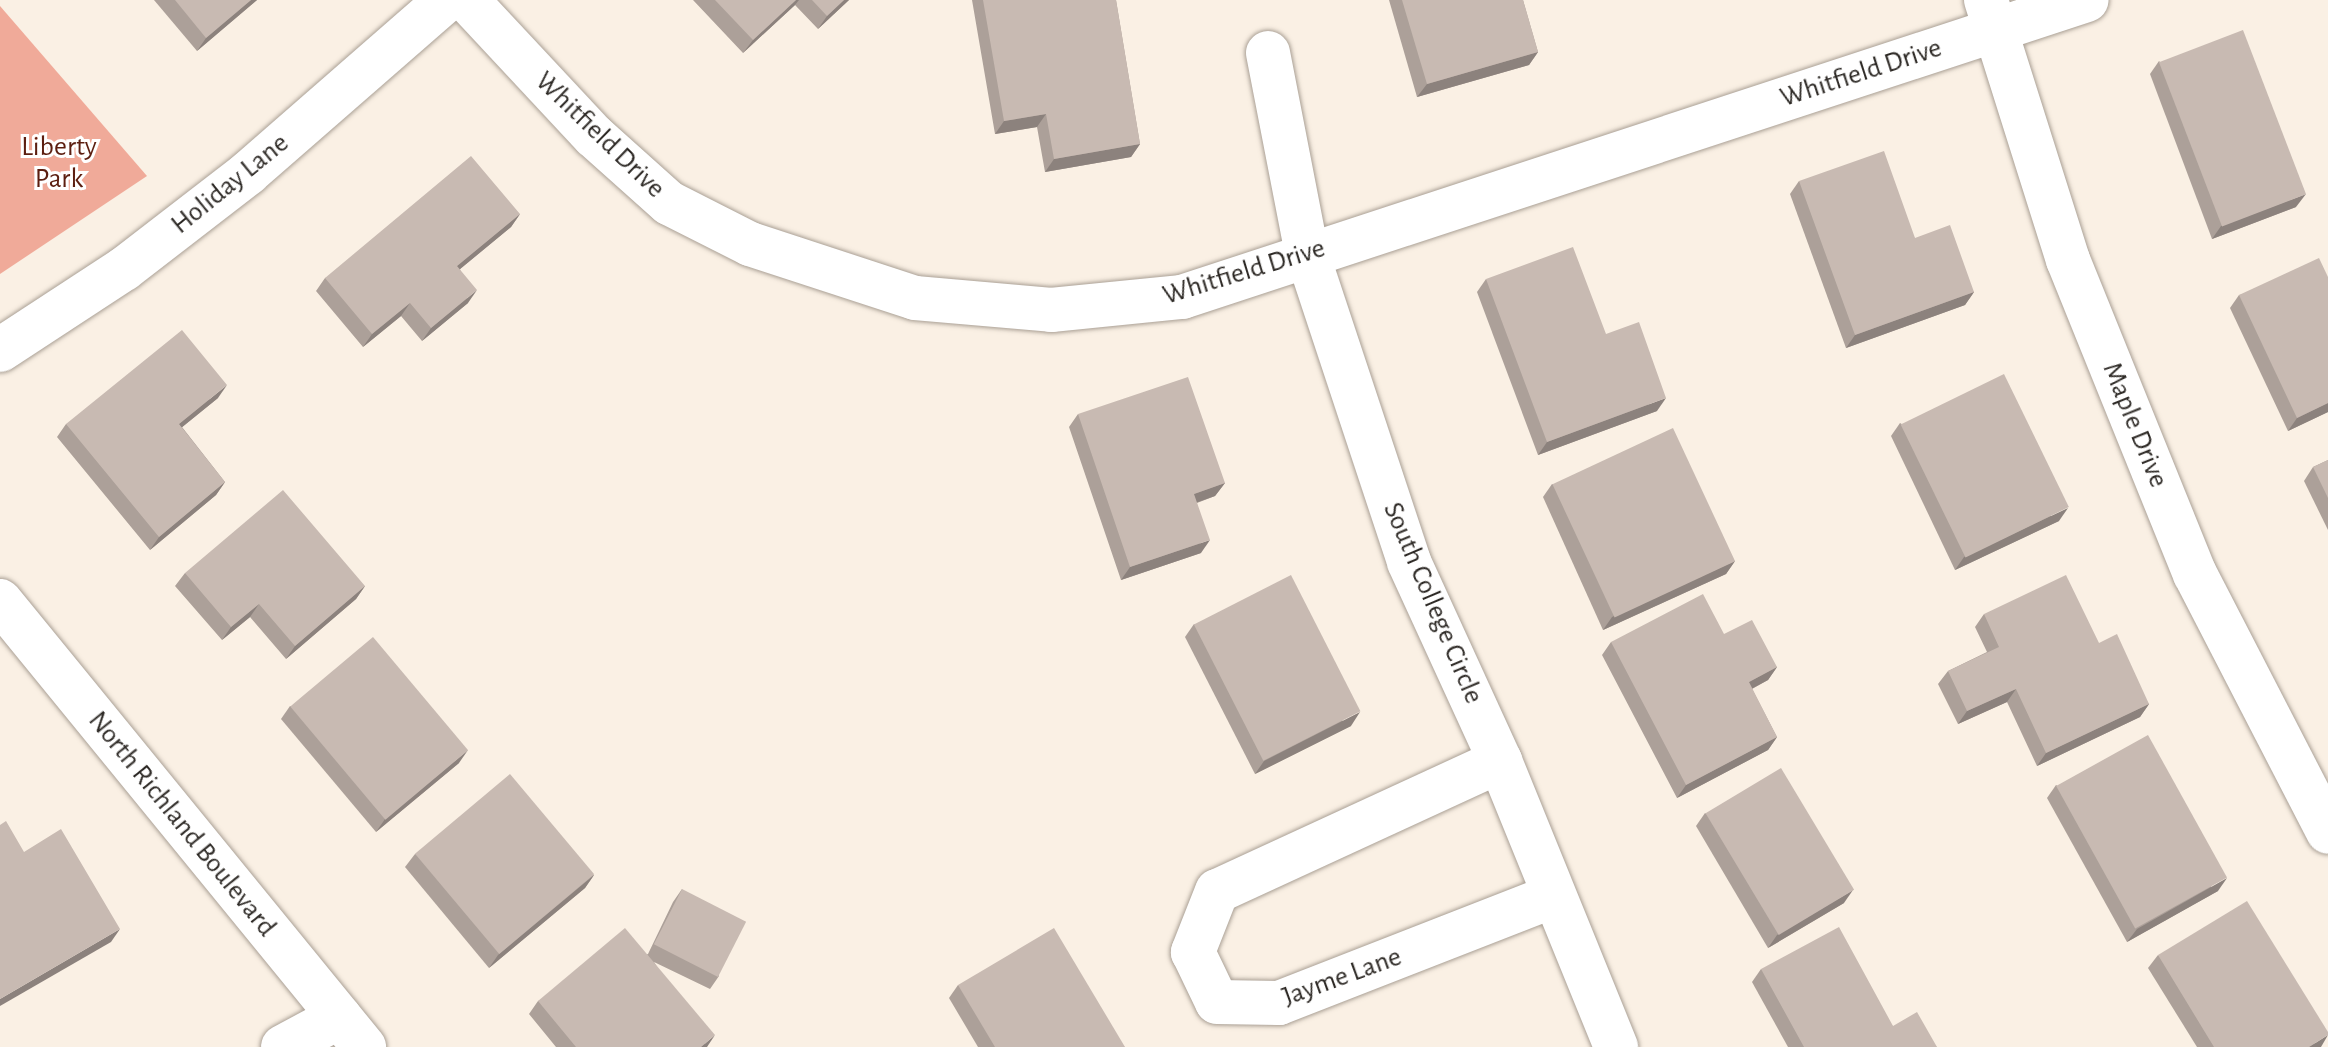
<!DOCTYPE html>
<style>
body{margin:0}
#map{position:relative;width:2328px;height:1047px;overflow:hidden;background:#faf0e4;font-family:"Alegreya Sans",sans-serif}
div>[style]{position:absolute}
.green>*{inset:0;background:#f0aa99}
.roads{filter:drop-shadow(0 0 2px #aaa095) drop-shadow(0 0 2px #aaa095)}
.minor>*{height:44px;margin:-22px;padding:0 22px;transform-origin:22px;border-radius:22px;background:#fff}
.wall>*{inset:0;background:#aca099}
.shaded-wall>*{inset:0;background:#8c827d}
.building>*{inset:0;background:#c8bab2;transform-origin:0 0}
span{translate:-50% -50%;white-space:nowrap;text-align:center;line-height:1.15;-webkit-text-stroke:6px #fff;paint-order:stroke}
.street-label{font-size:28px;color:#2d2925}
.park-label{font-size:28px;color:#5c1e10}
</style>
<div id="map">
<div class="green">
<i style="clip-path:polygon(0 6px,147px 176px,0 274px)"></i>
</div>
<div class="roads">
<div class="minor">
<i style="left:467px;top:0;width:186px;rotate:47deg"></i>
<i style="left:594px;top:136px;width:101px;rotate:41.8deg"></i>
<i style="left:669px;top:203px;width:91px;rotate:26.8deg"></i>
<i style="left:750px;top:244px;width:174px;rotate:18.1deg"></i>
<i style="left:915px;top:298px;width:137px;rotate:5deg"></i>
<i style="left:1051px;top:310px;width:132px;rotate:-5.7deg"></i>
<i style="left:1182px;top:297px;width:952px;rotate:-18.17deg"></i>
<i style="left:1986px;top:0;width:273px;rotate:72.5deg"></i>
<i style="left:2068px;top:260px;width:339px;rotate:68deg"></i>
<i style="left:2195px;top:574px;width:290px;rotate:62.7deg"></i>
<i style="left:1268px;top:53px;width:204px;rotate:79deg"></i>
<i style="left:1307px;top:253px;width:325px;rotate:71.7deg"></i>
<i style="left:1409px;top:562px;width:219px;rotate:65.4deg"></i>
<i style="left:1500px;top:761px;width:309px;rotate:67.9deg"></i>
<i style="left:0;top:350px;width:148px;rotate:-33.2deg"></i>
<i style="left:124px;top:269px;width:157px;rotate:-37.7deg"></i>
<i style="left:248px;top:173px;width:263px;rotate:-41.1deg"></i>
<i style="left:0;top:601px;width:576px;rotate:50.78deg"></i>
<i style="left:1500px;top:761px;width:311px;rotate:155.3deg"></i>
<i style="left:1217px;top:891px;width:66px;rotate:111.5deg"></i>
<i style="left:1193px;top:952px;width:55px;rotate:64.4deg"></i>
<i style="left:1217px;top:1002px;width:62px;rotate:0.9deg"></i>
<i style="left:1279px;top:1003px;width:295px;rotate:-21.3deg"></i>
<i style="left:283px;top:1047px;width:64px;rotate:-28.2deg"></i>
</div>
</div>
<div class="wall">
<i style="clip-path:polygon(154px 0,257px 0,197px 51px)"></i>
<i style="clip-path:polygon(693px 0,849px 0,818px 29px,795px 5px,743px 53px)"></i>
<i style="clip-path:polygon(972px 0,1116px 0,1140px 144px,1131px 157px,1045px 172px,1037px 127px,995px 134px)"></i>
<i style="clip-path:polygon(1389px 0,1523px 0,1538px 52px,1529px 65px,1417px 97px)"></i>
<i style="clip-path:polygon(2159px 61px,2296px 207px,2212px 239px,2150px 74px)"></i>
<i style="clip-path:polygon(1799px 181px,1915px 238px,1974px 292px,1965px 305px,1846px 348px,1790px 194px)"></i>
<i style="clip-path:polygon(520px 214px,511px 227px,460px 269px,468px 303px,422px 341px,401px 316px,363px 347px,316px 291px,325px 278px)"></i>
<i style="clip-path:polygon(2328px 277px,2328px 412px,2288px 431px,2230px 308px,2239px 295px)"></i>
<i style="clip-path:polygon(1486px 279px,1657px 411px,1538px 455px,1477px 292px)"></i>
<i style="clip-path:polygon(218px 398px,182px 427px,225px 482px,216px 495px,150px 550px,57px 437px,66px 424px)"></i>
<i style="clip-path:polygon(1078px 414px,1225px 483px,1215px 496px,1197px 503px,1201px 553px,1121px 580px,1069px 427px)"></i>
<i style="clip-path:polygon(1900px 423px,2059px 521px,1955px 570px,1891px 436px)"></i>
<i style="clip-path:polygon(2328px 460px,2328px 530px,2304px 481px,2313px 467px)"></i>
<i style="clip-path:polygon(1552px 484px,1735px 561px,1726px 574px,1603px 630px,1543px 497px)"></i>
<i style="clip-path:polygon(185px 573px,365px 586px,356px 599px,286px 659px,250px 617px,222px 640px,175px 586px)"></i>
<i style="clip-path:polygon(1984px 614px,2099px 643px,2149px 704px,2140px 717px,2037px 766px,2007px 702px,1958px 724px,1938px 684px,1948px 671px,1987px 652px,1975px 627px)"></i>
<i style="clip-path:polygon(1194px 624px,1351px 726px,1255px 774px,1185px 637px)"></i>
<i style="clip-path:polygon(1724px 634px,1777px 667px,1768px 680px,1752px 689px,1777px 737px,1768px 750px,1677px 798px,1602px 655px,1611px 642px)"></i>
<i style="clip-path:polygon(290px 706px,459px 763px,376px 832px,281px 719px)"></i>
<i style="clip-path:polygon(2056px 785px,2218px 891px,2127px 942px,2047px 798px)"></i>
<i style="clip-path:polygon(1705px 813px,1844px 903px,1768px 948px,1696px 826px)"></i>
<i style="clip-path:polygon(415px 854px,594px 875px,585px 888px,489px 968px,405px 867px)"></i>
<i style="clip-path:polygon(682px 889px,719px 976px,710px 989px,654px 962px,707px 1047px,556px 1047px,529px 1014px,538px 1001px,648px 954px,673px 902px)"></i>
<i style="clip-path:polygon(2158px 955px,2321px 1047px,2197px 1047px,2148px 968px)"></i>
<i style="clip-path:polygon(1761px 969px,1893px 1026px,1937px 1047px,1788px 1047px,1752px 982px)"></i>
<i style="clip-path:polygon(958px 985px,1125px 1047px,978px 1047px,949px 998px)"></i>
</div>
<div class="shaded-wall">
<i style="clip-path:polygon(251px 0,257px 0,197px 51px,206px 38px)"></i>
<i style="clip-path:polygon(796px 0,799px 0,795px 5px,743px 53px,753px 40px)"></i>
<i style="clip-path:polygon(844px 0,849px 0,818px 29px,827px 16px)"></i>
<i style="clip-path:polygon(1538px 52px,1529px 65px,1417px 97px,1427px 84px)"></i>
<i style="clip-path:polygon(1046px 114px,1037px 127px,995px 134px,1004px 121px)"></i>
<i style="clip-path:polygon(1140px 144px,1131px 157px,1045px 172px,1054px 159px)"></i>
<i style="clip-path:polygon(2306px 194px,2296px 207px,2212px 239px,2221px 226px)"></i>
<i style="clip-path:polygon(520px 214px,511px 227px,448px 279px,457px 266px)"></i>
<i style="clip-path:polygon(477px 290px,468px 303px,422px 341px,431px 328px)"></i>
<i style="clip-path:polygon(1974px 292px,1965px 305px,1846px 348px,1855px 335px)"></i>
<i style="clip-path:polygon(410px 303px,401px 316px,363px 347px,372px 334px)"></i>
<i style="clip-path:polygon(227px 385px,218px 398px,170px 437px,179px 424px)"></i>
<i style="clip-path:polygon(1666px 398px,1657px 411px,1538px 455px,1547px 442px)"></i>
<i style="clip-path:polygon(2328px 403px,2328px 412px,2288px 431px,2297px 418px)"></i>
<i style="clip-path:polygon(225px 482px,216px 495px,150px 550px,159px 537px)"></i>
<i style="clip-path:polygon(1225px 483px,1215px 496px,1184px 507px,1194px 494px)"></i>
<i style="clip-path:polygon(2068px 508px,2059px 521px,1955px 570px,1964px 557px)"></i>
<i style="clip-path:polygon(1210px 540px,1201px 553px,1121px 580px,1130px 567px)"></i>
<i style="clip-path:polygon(1735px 561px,1726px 574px,1603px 630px,1612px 617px)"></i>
<i style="clip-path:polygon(365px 586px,356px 599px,286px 659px,295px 646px)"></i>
<i style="clip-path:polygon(259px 604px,250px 617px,222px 640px,231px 627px)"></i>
<i style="clip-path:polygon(1777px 667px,1768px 680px,1740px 695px,1749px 682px)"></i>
<i style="clip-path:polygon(2016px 689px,2007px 702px,1958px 724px,1967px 711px)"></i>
<i style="clip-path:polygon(2149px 704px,2140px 717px,2037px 766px,2046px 753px)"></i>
<i style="clip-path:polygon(1360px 712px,1351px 726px,1255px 774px,1264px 761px)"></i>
<i style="clip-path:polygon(1777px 737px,1768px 750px,1677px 798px,1686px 785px)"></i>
<i style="clip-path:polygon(468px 750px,459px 763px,376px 832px,385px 819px)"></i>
<i style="clip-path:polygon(594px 875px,585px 888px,489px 968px,498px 955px)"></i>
<i style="clip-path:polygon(2227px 878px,2218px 891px,2127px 942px,2137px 929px)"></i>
<i style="clip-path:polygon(1853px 890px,1844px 903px,1768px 948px,1777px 935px)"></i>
<i style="clip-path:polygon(120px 929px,111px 942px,0 1006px,0 999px)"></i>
<i style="clip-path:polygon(715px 1035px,707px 1047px,701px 1047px)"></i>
<i style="clip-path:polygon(2328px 1035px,2321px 1047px,2309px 1047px)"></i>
</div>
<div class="building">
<i style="clip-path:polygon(175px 0,251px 0,206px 38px)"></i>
<i style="clip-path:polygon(715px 0,796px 0,753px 40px)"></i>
<i style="clip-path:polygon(812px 0,844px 0,827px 16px)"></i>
<i style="clip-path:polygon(983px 0,1116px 0,1140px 144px,1054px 159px,1046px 114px,1004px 121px)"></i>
<i style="clip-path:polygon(1402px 0,1523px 0,1538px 52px,1427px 84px)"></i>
<i style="left:2243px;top:30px;width:176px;height:90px;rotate:69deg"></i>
<i style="clip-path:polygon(1884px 151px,1915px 238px,1950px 225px,1974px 292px,1855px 335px,1799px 181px)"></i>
<i style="clip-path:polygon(471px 156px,520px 214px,457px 266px,477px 290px,431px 328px,410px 303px,372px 334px,325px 278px)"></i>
<i style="clip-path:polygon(1573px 247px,1606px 334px,1639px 322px,1666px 398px,1547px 442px,1486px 279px)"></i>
<i style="clip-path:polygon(2319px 258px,2328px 277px,2328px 403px,2297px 418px,2239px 295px)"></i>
<i style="clip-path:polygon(182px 330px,227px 385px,179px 424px,225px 482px,159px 537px,66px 424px)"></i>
<i style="left:2004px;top:374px;width:148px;height:115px;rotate:64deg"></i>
<i style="clip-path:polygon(1188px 377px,1225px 483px,1194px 494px,1210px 540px,1130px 567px,1078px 414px)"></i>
<i style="left:1673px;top:428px;width:147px;height:133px;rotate:65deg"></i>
<i style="clip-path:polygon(2328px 460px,2328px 498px,2313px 467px)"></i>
<i style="clip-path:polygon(283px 490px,365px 586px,295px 646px,259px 604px,231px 627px,185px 573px)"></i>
<i style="left:1291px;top:575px;width:153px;height:109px;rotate:63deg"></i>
<i style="clip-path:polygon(2066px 575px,2099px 643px,2117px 634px,2149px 704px,2046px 753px,2016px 689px,1967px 711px,1948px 671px,1999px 647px,1984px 614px)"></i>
<i style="clip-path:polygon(1703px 594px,1724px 634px,1752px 620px,1777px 667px,1749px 682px,1777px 737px,1686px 785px,1611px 642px)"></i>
<i style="left:373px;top:637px;width:148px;height:108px;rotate:50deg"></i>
<i style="left:2148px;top:735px;width:163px;height:105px;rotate:61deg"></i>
<i style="left:1781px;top:768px;width:142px;height:88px;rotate:59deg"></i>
<i style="left:510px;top:774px;width:131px;height:124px;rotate:50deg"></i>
<i style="clip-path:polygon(6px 821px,24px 852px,61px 829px,120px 929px,0 999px,0 825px)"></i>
<i style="left:682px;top:889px;width:72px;height:62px;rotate:27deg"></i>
<i style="clip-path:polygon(2247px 901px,2328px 1032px,2328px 1035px,2309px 1047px,2214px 1047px,2158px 955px)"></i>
<i style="clip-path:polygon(1839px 927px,1893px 1026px,1917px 1012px,1937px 1047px,1804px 1047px,1761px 969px)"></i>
<i style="clip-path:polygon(625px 928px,715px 1035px,701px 1047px,576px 1047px,538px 1001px)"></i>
<i style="clip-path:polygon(1054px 928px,1125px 1047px,995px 1047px,958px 985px)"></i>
</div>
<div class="street-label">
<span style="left:1861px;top:73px;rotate:-18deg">Whitfield Drive</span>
<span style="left:600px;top:135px;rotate:44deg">Whitfield Drive</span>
<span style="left:230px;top:184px;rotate:-39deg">Holiday Lane</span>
<span style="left:1244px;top:272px;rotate:-17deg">Whitfield Drive</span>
<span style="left:2135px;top:425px;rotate:68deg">Maple Drive</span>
<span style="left:1433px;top:603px;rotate:67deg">South College Circle</span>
<span style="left:182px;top:824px;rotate:51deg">North Richland Boulevard</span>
<span style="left:1342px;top:977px;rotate:-20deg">Jayme Lane</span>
</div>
<div class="park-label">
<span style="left:59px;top:163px">Liberty<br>Park</span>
</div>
</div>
